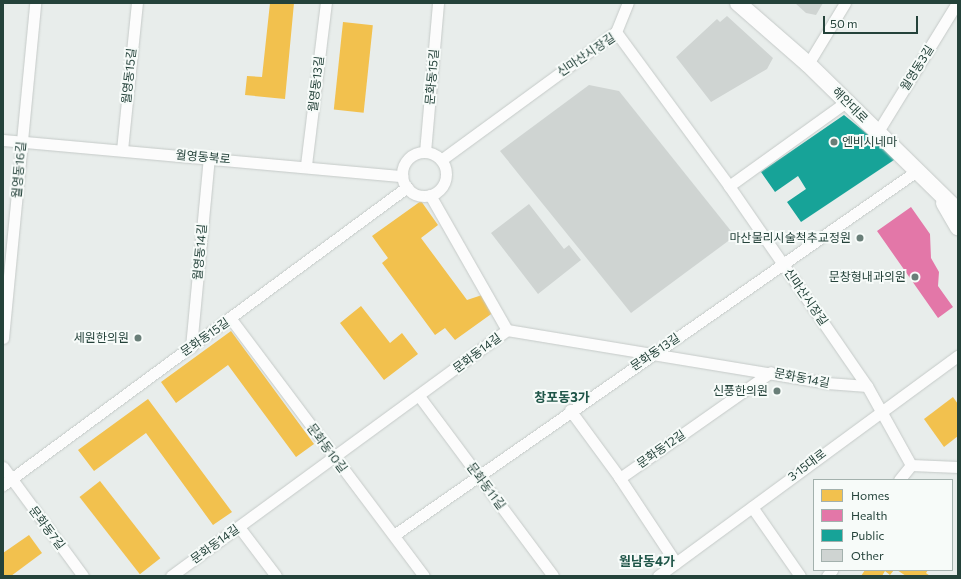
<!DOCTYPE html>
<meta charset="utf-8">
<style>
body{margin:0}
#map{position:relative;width:961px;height:579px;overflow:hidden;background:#e8edeb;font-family:Commissioner,"Noto Sans KR",sans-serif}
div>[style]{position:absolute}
.homes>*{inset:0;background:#f2c14e;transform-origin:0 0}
.health>*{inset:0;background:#e377a8}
.public>*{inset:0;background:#17a398}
.building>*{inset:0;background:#cfd4d2}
.roads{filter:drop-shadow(0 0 1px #c5cac8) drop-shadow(0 0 1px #c5cac8)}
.street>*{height:11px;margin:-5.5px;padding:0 5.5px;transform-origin:5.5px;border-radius:5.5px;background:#fcfcfc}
.street>.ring{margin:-5.5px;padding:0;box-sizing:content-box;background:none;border:11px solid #fcfcfc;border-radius:50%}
.secondary>*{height:16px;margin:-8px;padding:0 8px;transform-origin:8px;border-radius:8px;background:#fcfcfc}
.dots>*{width:11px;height:11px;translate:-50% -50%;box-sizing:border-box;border:2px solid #f7fbf9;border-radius:50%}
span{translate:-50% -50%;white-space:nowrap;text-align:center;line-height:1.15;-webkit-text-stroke:4px #f7fbf9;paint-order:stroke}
.street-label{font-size:12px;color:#24423a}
.poi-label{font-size:12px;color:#24423a}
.left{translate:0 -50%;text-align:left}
.right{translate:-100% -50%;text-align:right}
.neighbourhood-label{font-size:13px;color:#1f5548;font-weight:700}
.frame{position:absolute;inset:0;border:4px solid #24423a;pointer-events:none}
.legend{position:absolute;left:813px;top:479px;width:140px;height:92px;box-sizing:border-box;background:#f7fbf9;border:1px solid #a3b1ad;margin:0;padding:5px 7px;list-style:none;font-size:12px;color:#24423a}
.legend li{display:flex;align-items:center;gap:8px;height:20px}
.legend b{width:20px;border:1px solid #a3b1ad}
.scale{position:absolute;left:823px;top:16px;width:95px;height:18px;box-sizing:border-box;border:2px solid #24423a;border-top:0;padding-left:5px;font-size:12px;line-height:14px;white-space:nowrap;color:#24423a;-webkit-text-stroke:3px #f7fbf9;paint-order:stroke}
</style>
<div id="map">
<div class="homes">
<i style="clip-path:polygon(270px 3px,294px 3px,285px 99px,245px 95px,247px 76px,262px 77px)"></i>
<i style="left:343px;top:22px;width:30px;height:88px;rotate:6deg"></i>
<i style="clip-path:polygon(421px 201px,438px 225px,421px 238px,467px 300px,482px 295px,494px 312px,455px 340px,445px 328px,435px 335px,382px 263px,388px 258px,372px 236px)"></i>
<i style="clip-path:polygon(361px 306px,390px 343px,402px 333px,418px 354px,384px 380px,340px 323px)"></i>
<i style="clip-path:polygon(231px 331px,314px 444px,296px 457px,228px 365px,176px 403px,161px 382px)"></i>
<i style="clip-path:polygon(953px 397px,958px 404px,958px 436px,944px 447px,924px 419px)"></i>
<i style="clip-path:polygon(148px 399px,232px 512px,213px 525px,146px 433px,94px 471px,78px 450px)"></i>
<i style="left:100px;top:481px;width:98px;height:26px;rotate:52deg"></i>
<i style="clip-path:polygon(29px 535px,42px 553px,11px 576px,3px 576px,3px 553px)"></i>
<i style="clip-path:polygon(865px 570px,894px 570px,890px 575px,885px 571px,882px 576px,861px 576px)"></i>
<i style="clip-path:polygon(897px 570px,928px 570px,926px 573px,930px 576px,906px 576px)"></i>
</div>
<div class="health">
<i style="clip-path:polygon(911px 207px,930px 234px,931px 258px,939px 272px,938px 286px,953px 307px,938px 318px,877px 231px)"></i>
</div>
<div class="public">
<i style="clip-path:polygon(844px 115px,897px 158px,801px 222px,787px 202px,806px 189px,798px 176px,775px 192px,761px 172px)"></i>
</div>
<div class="building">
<i style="clip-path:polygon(795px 3px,823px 3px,816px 15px,806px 13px)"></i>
<i style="clip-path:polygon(727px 16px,773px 58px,767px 69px,711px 102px,676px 57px,717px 19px,720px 22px)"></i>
<i style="clip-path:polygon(589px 85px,619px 91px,735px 236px,631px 313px,500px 151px)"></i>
<i style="clip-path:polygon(529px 204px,564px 249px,569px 245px,581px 260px,538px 294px,491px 233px)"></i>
</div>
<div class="roads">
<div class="street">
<i style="left:616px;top:32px;width:191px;rotate:53.7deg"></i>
<i style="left:729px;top:186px;width:243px;rotate:55.4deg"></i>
<i style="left:867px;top:386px;width:90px;rotate:60.9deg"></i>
<i style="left:808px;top:64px;width:71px;rotate:-58.8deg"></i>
<i style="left:877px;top:133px;width:153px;rotate:-58.4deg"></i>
<i style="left:3px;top:140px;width:401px;rotate:5.2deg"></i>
<i style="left:122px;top:150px;width:148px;rotate:-84.2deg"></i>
<i style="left:425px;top:152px;width:150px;rotate:-85deg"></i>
<i class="ring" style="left:402px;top:152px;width:33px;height:33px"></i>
<i style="left:441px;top:160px;width:217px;rotate:-36.2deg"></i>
<i style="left:616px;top:32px;width:31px;rotate:-68deg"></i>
<i style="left:306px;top:165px;width:163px;rotate:-83deg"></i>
<i style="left:729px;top:186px;width:144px;rotate:-35.7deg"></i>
<i style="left:430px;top:195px;width:155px;rotate:60.3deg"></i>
<i style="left:231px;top:319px;width:321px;rotate:53.1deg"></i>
<i style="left:3px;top:338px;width:337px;rotate:-84.5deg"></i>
<i style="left:191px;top:347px;width:191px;rotate:-84.6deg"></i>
<i style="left:419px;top:396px;width:224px;rotate:53.3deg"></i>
<i style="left:570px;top:410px;width:84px;rotate:53.7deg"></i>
<i style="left:620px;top:478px;width:184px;rotate:-35.1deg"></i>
<i style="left:911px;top:465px;width:47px;rotate:2.4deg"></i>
<i style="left:3px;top:467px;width:135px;rotate:53.7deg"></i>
<i style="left:619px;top:477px;width:103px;rotate:56.5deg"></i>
<i style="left:899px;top:480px;width:19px;rotate:-51deg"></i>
<i style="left:3px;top:485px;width:502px;rotate:-36.41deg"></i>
<i style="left:752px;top:507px;width:84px;rotate:55.2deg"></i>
<i style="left:239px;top:527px;width:61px;rotate:52.9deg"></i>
<i style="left:394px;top:535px;width:639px;rotate:-34.86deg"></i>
<i style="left:171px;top:576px;width:416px;rotate:-36.2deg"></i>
<i style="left:507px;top:330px;width:324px;rotate:9.4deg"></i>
<i style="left:827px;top:383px;width:40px;rotate:4.3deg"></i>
<i style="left:658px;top:576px;width:372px;rotate:-36.3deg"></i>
<i style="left:827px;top:576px;width:8px;rotate:-50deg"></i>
</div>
<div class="secondary">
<i style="left:738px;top:3px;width:93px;rotate:41.1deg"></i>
<i style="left:808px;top:64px;width:210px;rotate:44.4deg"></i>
<i style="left:944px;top:203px;width:28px;rotate:60deg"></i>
</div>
</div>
<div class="dots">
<i style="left:834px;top:142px;background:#697e78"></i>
<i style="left:860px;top:238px;background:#697e78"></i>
<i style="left:915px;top:277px;background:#697e78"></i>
<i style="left:138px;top:338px;background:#697e78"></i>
<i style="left:777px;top:391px;background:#697e78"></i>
</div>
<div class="street-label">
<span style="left:586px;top:55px;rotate:-34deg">신마산시장길</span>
<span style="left:917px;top:68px;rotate:-58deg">월영동3길</span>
<span style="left:129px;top:76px;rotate:-84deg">월영동15길</span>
<span style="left:432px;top:77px;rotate:-85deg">문화동15길</span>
<span style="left:316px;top:84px;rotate:-83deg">월영동13길</span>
<span style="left:850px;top:105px;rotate:45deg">해안대로</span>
<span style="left:203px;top:157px;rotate:5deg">월영동북로</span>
<span style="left:19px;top:170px;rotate:-85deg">월영동16길</span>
<span style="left:200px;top:252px;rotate:-85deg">월영동14길</span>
<span style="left:806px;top:297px;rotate:55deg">신마산시장길</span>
<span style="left:205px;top:337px;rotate:-35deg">문화동15길</span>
<span style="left:655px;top:352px;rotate:-34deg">문화동13길</span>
<span style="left:477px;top:353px;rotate:-37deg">문화동14길</span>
<span style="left:802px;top:378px;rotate:11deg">문화동14길</span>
<span style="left:327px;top:448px;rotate:53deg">문화동10길</span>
<span style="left:661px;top:449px;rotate:-35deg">문화동12길</span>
<span style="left:807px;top:465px;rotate:-37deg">3·15대로</span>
<span style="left:486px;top:486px;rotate:53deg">문화동11길</span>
<span style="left:47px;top:528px;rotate:53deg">문화동7길</span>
<span style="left:215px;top:544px;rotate:-36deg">문화동14길</span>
</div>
<div class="poi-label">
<span class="left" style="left:842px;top:142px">엔비시네마</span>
<span class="right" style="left:851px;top:238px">마산물리시술척추교정원</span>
<span class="right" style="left:906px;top:277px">문창형내과의원</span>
<span class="right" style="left:129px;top:338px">세원한의원</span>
<span class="right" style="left:768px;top:391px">신풍한의원</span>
</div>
<div class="neighbourhood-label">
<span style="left:562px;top:397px">창포동3가</span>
<span style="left:647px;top:561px">월남동4가</span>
</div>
<div class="frame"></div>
<ul class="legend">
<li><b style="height:11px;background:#f2c14e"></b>Homes</li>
<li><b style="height:11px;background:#e377a8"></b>Health</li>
<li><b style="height:11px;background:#17a398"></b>Public</li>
<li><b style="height:11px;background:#cfd4d2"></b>Other</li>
</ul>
<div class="scale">50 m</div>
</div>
